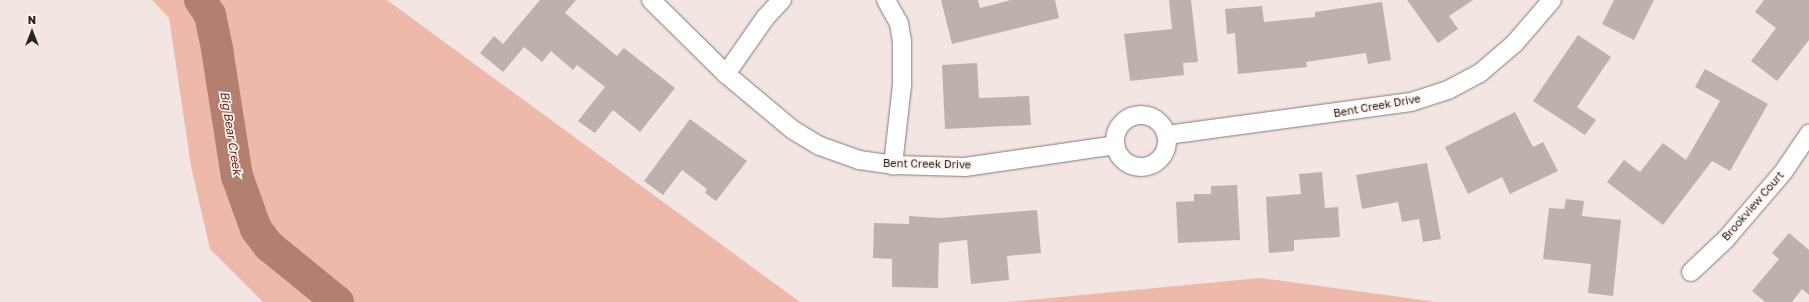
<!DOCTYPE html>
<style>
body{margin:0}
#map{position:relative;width:1809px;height:302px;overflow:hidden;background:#f2e5e2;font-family:"Golos Text",sans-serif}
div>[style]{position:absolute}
.green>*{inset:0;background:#eeb9ab}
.river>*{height:32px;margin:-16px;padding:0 16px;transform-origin:16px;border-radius:16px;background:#b27f71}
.building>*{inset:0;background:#bdb1ae}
.roads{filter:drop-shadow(0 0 1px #857a77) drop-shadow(0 0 1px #857a77)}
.street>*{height:18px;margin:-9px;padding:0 9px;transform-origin:9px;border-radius:9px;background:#fff}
.street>.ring{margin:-9px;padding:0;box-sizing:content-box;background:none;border:18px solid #fff;border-radius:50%}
span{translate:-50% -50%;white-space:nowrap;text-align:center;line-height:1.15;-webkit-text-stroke:3.5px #fff3ef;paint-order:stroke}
.street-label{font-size:11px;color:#282422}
.water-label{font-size:12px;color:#682716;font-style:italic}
.north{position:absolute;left:12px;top:12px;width:40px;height:40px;-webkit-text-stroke:3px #fff3ef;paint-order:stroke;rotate:0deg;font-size:11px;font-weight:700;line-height:16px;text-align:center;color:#282422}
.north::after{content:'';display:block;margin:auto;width:14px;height:18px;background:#282422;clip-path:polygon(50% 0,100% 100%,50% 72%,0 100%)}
</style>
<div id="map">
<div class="green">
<i style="clip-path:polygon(152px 0,387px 0,800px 302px,263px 302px,210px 249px,191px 166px,169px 18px)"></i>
<i style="clip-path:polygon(1260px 278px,1437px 302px,1008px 302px)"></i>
</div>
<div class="river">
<i style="left:200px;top:0;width:18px;rotate:56deg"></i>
<i style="left:210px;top:15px;width:35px;rotate:78deg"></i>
<i style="left:217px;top:49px;width:129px;rotate:81.1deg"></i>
<i style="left:237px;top:176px;width:56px;rotate:70.3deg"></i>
<i style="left:256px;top:229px;width:21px;rotate:53deg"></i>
<i style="left:269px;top:246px;width:89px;rotate:39.1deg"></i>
</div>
<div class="building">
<i style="clip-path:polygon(540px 0,576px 0,565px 13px,617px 56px,624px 48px,675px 88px,640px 132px,613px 110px,595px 133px,578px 121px,605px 87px,577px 65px,573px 70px,551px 51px,542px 62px,524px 47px,503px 72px,480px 53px,494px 36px,503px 44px)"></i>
<i style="clip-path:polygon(941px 0,978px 0,980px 8px,1011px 0,1055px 0,1059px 18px,952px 44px)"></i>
<i style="clip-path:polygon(1169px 0,1191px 0,1198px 62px,1183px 63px,1184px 75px,1130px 81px,1124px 34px,1172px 29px)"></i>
<i style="clip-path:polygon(1407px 0,1473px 0,1449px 16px,1458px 29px,1438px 43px)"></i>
<i style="clip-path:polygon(1614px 0,1654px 0,1634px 40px,1602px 24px)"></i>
<i style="clip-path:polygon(1764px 0,1809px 0,1809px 40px,1777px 81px,1751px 61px,1776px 28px,1755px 12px)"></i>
<i style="clip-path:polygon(1382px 2px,1391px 60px,1368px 64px,1366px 53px,1306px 62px,1307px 67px,1238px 74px,1235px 33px,1227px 34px,1225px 9px,1262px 6px,1264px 22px,1315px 17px,1315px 12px)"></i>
<i style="clip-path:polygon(1578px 35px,1611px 57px,1577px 107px,1596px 120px,1585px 135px,1533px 101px)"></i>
<i style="clip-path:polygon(977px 63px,979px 98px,1029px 96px,1031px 125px,945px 129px,942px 65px)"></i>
<i style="clip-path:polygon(1705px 69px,1768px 104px,1730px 171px,1712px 161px,1663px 225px,1607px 182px,1624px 160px,1640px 172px,1663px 143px,1686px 160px,1720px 101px,1695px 87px)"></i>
<i style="clip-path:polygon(1515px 112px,1533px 147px,1543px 142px,1558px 171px,1510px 194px,1502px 177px,1468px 194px,1445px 147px)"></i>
<i style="clip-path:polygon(690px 119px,747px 161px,716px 201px,705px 193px,707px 189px,682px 170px,663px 195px,644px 181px)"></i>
<i style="clip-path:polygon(1427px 163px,1441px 239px,1423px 242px,1419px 219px,1402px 222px,1398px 202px,1362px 209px,1356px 175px)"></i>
<i style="clip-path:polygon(1322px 172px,1325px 208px,1338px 207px,1340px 237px,1294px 240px,1294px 251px,1269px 253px,1266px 197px,1301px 194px,1299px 174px)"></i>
<i style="clip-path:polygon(1237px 185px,1240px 240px,1178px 243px,1176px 202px,1194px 201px,1194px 194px,1211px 194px,1211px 186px)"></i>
<i style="clip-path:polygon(1566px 199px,1584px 201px,1582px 216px,1621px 220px,1613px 296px,1588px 293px,1591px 264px,1543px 259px,1549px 208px,1564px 209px)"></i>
<i style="clip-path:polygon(1037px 210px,1041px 253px,1007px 256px,1009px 280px,971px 284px,967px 240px,939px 243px,938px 288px,892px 287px,892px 259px,873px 258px,874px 223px,909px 224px,909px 216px,940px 218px)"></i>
<i style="clip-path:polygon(1789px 233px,1809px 250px,1809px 295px,1802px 289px,1792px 302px,1765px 302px,1752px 291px,1779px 259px,1772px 253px)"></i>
</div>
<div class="roads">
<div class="street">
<i style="left:651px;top:0;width:105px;rotate:44.6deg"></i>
<i style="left:726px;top:74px;width:87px;rotate:39.9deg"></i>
<i style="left:793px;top:130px;width:31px;rotate:31deg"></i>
<i style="left:820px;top:146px;width:41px;rotate:19.7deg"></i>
<i style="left:859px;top:160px;width:34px;rotate:8deg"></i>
<i style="left:893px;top:165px;width:72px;rotate:1.6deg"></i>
<i style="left:965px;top:167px;width:152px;rotate:-8.3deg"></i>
<i style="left:886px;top:0;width:26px;rotate:61deg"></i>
<i style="left:899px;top:23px;width:18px;rotate:81deg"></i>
<i style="left:902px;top:41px;width:44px;rotate:90deg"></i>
<i style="left:902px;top:85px;width:81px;rotate:96.4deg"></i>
<i style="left:726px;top:74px;width:68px;rotate:-55.1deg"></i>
<i style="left:765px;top:18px;width:25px;rotate:-47deg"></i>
<i class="ring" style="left:1115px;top:115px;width:34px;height:34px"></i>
<i style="left:1167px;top:135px;width:246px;rotate:-7.7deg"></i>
<i style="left:1411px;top:102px;width:39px;rotate:-18deg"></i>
<i style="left:1448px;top:90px;width:36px;rotate:-28deg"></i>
<i style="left:1480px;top:73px;width:45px;rotate:-40.5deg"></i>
<i style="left:1514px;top:44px;width:58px;rotate:-49.2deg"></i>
<i style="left:1691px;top:272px;width:48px;rotate:-43.3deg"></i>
<i style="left:1726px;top:239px;width:89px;rotate:-49.5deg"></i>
<i style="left:1784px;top:171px;width:45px;rotate:-56deg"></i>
</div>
</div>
<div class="street-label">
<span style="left:1377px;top:106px;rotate:-10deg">Bent Creek Drive</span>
<span style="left:927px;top:164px;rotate:1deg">Bent Creek Drive</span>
<span style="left:1753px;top:206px;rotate:-49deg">Brookview Court</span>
</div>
<div class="water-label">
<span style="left:231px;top:133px;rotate:81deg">Big Bear Creek</span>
</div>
<div class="north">N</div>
</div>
